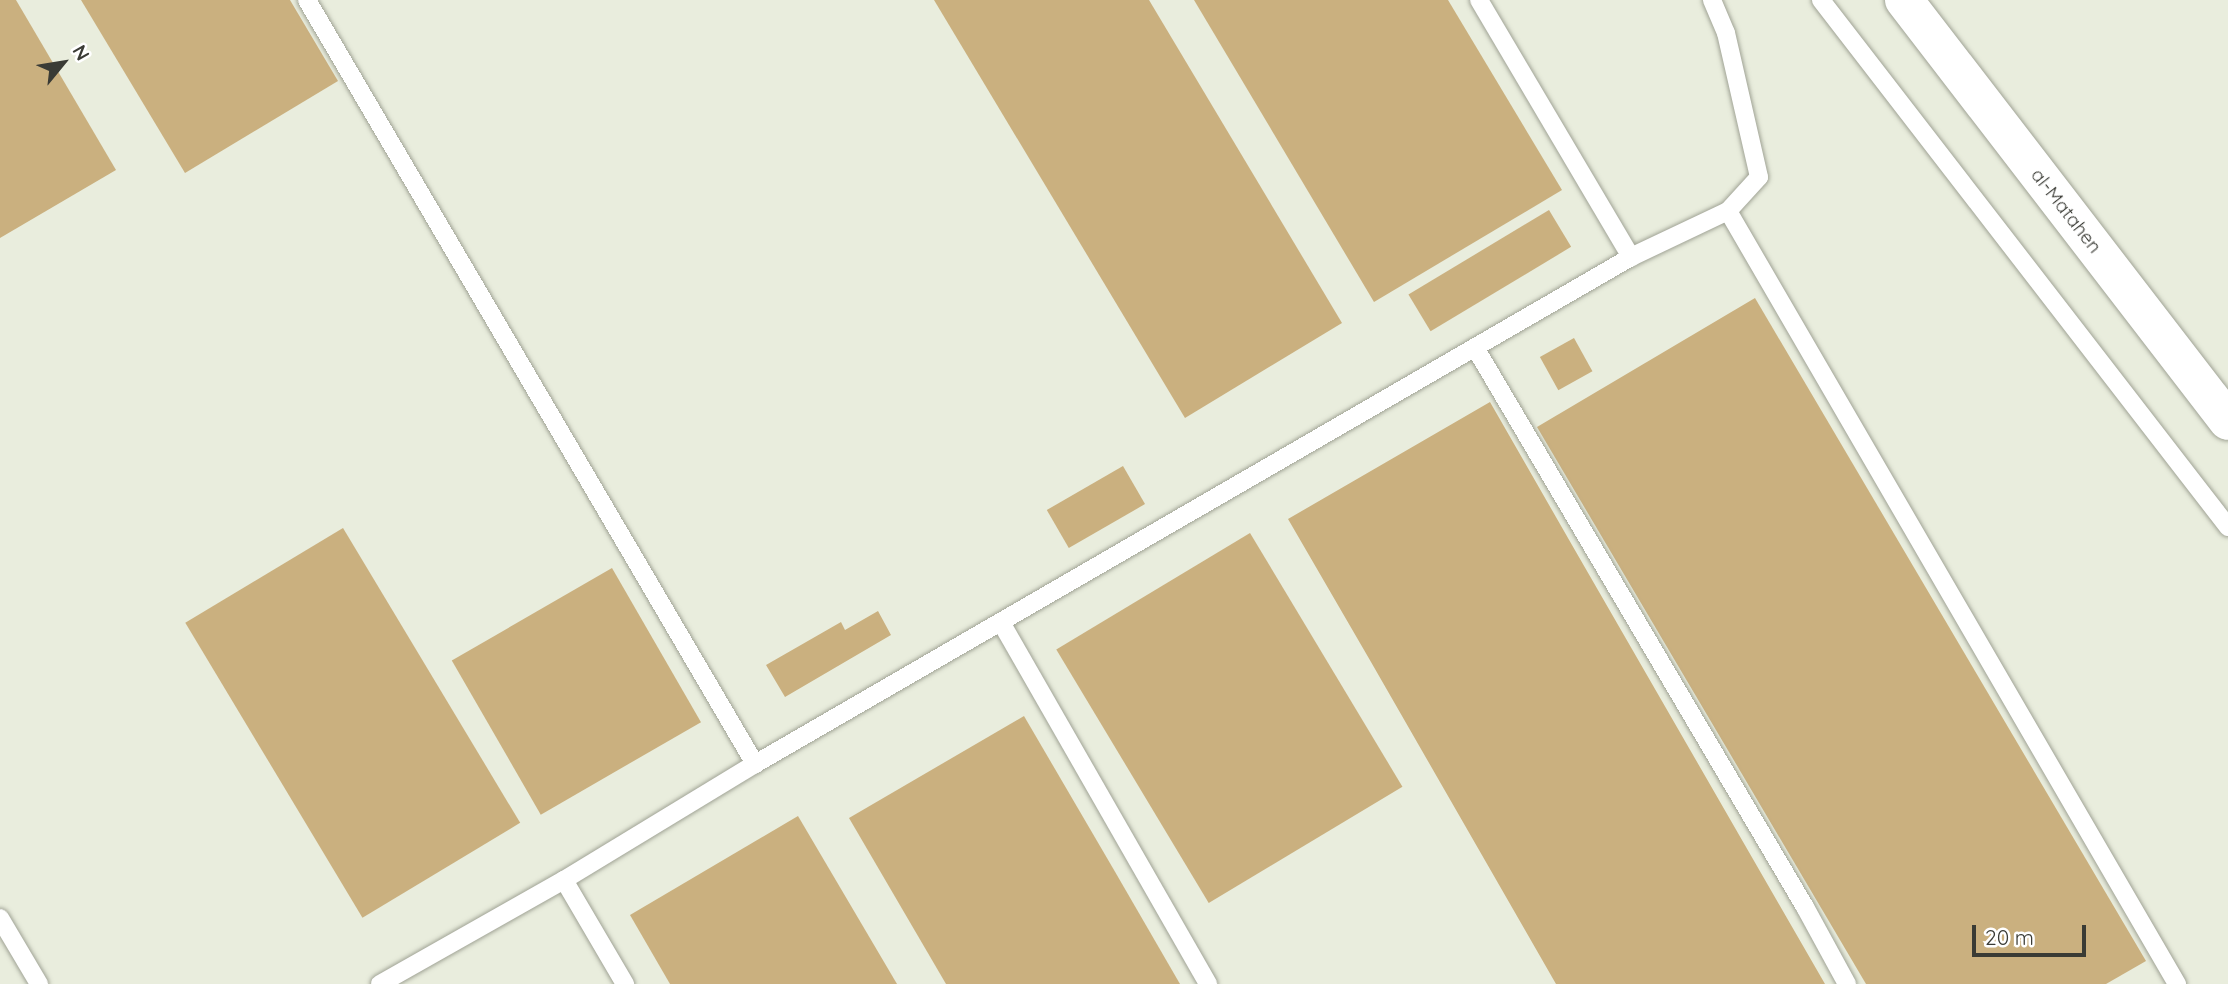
<!DOCTYPE html>
<style>
body{margin:0}
#map{position:relative;width:2228px;height:984px;overflow:hidden;background:#e9eddd;font-family:Quicksand,sans-serif}
div>[style]{position:absolute}
.building>*{inset:0;background:#cab07f;transform-origin:0 0}
.roads{filter:drop-shadow(0 0 2px #a0a395) drop-shadow(0 0 2px #a0a395)}
.service>*{height:18px;margin:-9px;padding:0 9px;transform-origin:9px;border-radius:9px;background:#fff}
.secondary>*{height:38px;margin:-19px;padding:0 19px;transform-origin:19px;border-radius:19px;background:#fff}
span{translate:-50% -50%;white-space:nowrap;text-align:center;line-height:1.15;-webkit-text-stroke:5px #fff;paint-order:stroke}
.street-label{font-size:19px;color:#3a3b35}
.north{position:absolute;left:28px;top:28px;width:70px;height:70px;-webkit-text-stroke:5px #fff;paint-order:stroke;rotate:60deg;font-size:19px;font-weight:700;line-height:28px;text-align:center;color:#3a3b35}
.north::after{content:'';display:block;margin:auto;width:24px;height:32px;background:#3a3b35;clip-path:polygon(50% 0,100% 100%,50% 72%,0 100%)}
.scale{position:absolute;left:1972px;top:925px;width:114px;height:32px;box-sizing:border-box;border:4px solid #3a3b35;border-top:0;padding-left:9px;font-size:21px;line-height:24px;white-space:nowrap;color:#3a3b35;-webkit-text-stroke:5px #fff;paint-order:stroke}
</style>
<div id="map">
<div class="building">
<i style="clip-path:polygon(0 0,16px 0,116px 170px,0 238px)"></i>
<i style="clip-path:polygon(81px 0,290px 0,338px 81px,185px 173px)"></i>
<i style="clip-path:polygon(934px 0,1149px 0,1342px 323px,1185px 418px)"></i>
<i style="clip-path:polygon(1194px 0,1448px 0,1562px 190px,1374px 302px)"></i>
<i style="left:1549px;top:210px;width:43px;height:164px;rotate:59deg"></i>
<i style="clip-path:polygon(1755px 298px,2146px 961px,2106px 984px,1866px 984px,1537px 427px)"></i>
<i style="left:1574px;top:338px;width:38px;height:39px;rotate:61deg"></i>
<i style="clip-path:polygon(1490px 402px,1572px 545px,1825px 984px,1556px 984px,1371px 662px,1288px 519px)"></i>
<i style="left:1123px;top:466px;width:44px;height:88px;rotate:60deg"></i>
<i style="left:343px;top:528px;width:344px;height:184px;rotate:59deg"></i>
<i style="left:1250px;top:533px;width:296px;height:226px;rotate:59deg"></i>
<i style="left:612px;top:568px;width:178px;height:185px;rotate:60deg"></i>
<i style="clip-path:polygon(878px 611px,891px 635px,785px 697px,766px 665px,841px 622px,845px 630px)"></i>
<i style="clip-path:polygon(1024px 716px,1114px 870px,1180px 984px,946px 984px,849px 818px)"></i>
<i style="clip-path:polygon(798px 816px,897px 984px,670px 984px,630px 915px)"></i>
</div>
<div class="roads">
<div class="service">
<i style="left:307px;top:0;width:886px;rotate:59.61deg"></i>
<i style="left:1479px;top:0;width:299px;rotate:59.4deg"></i>
<i style="left:1821px;top:0;width:666px;rotate:52.32deg"></i>
<i style="left:1728px;top:211px;width:894px;rotate:59.85deg"></i>
<i style="left:1476px;top:349px;width:648px;rotate:59.48deg"></i>
<i style="left:1805px;top:907px;width:88px;rotate:61.4deg"></i>
<i style="left:1002px;top:624px;width:415px;rotate:60.2deg"></i>
<i style="left:564px;top:880px;width:121px;rotate:59.6deg"></i>
<i style="left:0;top:918px;width:77px;rotate:59.4deg"></i>
<i style="left:380px;top:984px;width:211px;rotate:-29.5deg"></i>
<i style="left:564px;top:880px;width:223px;rotate:-31.3deg"></i>
<i style="left:755px;top:764px;width:1012px;rotate:-30.06deg"></i>
<i style="left:1631px;top:257px;width:107px;rotate:-25.4deg"></i>
<i style="left:1728px;top:211px;width:46px;rotate:-47.6deg"></i>
<i style="left:1759px;top:177px;width:148px;rotate:-102.9deg"></i>
<i style="left:1726px;top:33px;width:36px;rotate:-113deg"></i>
</div>
<div class="secondary">
<i style="left:1904px;top:0;width:531px;rotate:52.42deg"></i>
</div>
</div>
<div class="street-label">
<span style="left:2066px;top:211px;rotate:52deg">al-Matahen</span>
</div>
<div class="north">N</div>
<div class="scale">20 m</div>
</div>
